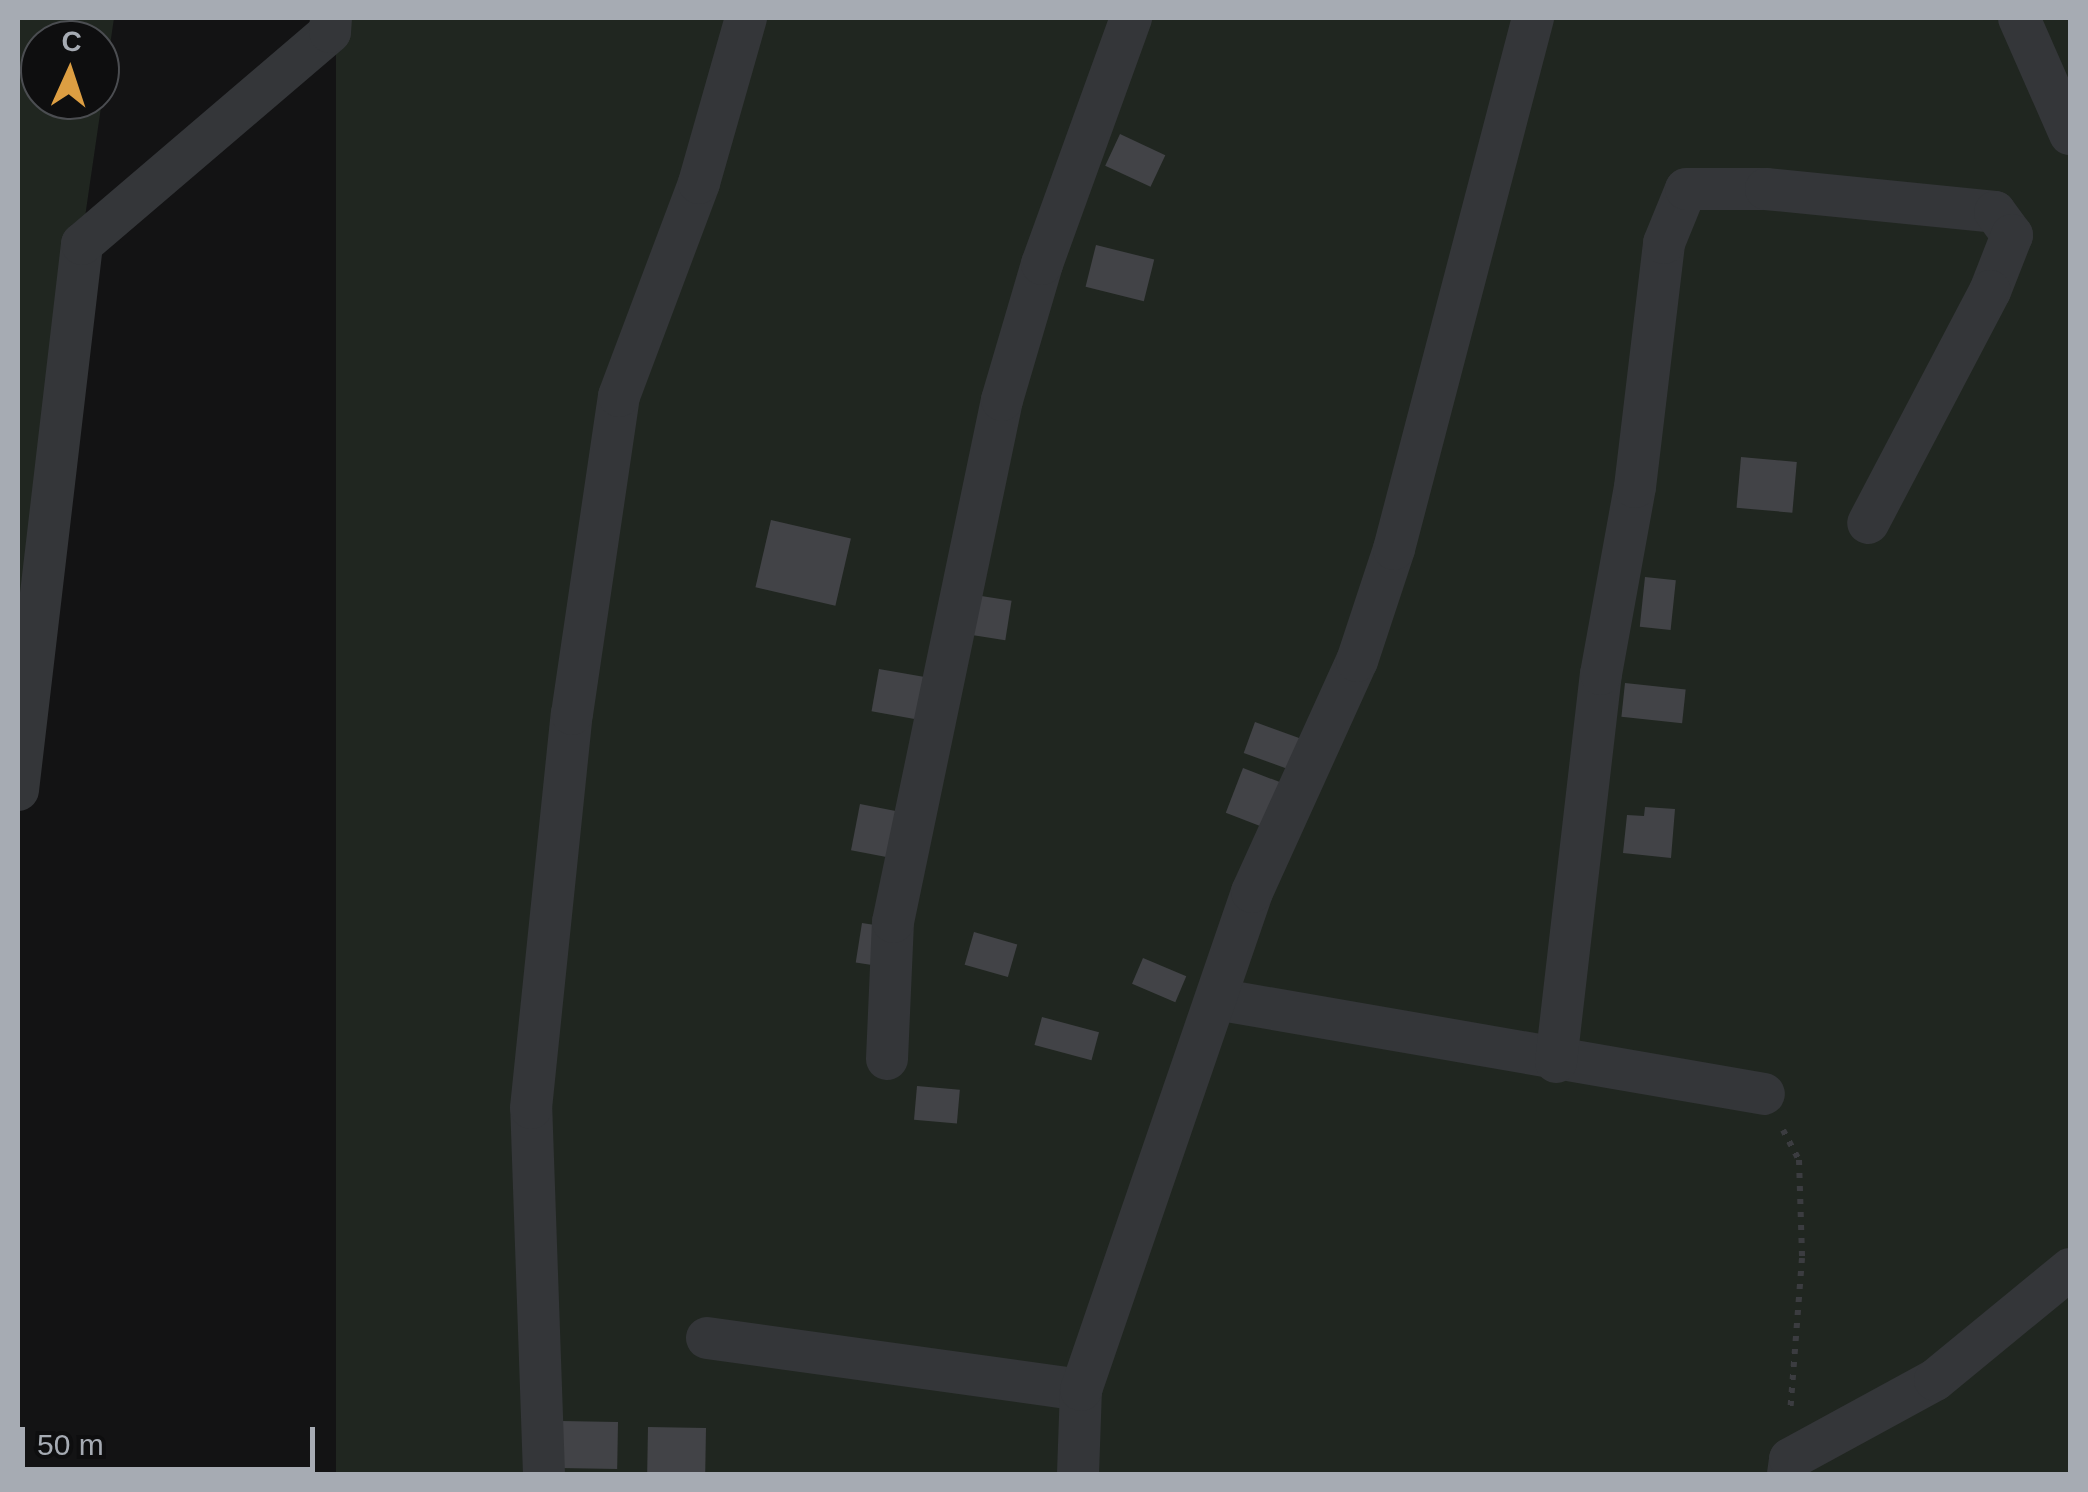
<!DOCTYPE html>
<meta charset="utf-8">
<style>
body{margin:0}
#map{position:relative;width:2088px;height:1492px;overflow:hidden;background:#131314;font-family:Arial,sans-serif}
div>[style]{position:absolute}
.green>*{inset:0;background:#202620;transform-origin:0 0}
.building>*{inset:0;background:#424347;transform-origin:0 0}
.path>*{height:6px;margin-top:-3px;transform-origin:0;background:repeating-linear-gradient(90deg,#3b3c40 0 5px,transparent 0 13px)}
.minor>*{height:42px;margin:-21px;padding:0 21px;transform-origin:21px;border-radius:21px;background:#343639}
span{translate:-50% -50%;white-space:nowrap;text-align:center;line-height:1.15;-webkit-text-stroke:8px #0e0e0f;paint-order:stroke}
.frame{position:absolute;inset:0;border:20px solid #a6abb3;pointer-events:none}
.north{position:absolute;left:20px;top:20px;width:100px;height:100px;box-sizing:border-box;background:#0e0e0f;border:2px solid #4b4d51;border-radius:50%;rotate:3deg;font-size:28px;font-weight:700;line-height:40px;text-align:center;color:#a6abb3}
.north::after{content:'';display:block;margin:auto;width:35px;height:45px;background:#dd9e42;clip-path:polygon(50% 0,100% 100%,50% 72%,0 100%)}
.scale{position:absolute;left:20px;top:1427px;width:295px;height:45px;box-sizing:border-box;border:5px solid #a6abb3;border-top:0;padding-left:12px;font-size:30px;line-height:35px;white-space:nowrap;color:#a6abb3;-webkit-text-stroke:8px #0e0e0f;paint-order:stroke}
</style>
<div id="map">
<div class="green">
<i style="clip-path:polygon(evenodd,18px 18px,114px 18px,18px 677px,18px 18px,40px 40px,100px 40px,100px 100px,40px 100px,40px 40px)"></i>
<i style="left:336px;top:18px;width:1734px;height:1469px"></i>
</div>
<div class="building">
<i style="left:1120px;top:134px;width:50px;height:35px;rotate:25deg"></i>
<i style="left:1096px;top:245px;width:60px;height:43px;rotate:14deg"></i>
<i style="left:1741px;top:457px;width:56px;height:51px;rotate:5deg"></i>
<i style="left:771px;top:520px;width:82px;height:69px;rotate:13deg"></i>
<i style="left:1645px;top:577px;width:31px;height:50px;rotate:6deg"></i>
<i style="left:975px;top:595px;width:37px;height:40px;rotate:9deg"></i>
<i style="left:879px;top:669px;width:45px;height:43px;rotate:10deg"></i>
<i style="left:1625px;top:683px;width:61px;height:34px;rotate:6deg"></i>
<i style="left:1255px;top:722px;width:52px;height:33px;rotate:20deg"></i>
<i style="left:1243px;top:768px;width:47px;height:48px;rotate:21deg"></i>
<i style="left:860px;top:804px;width:44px;height:47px;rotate:11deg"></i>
<i style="clip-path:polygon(1645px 807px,1675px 809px,1671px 858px,1623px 853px,1627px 815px,1644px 816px)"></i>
<i style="left:862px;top:923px;width:26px;height:40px;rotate:9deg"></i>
<i style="left:974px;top:932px;width:45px;height:34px;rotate:16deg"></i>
<i style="left:1143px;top:958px;width:47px;height:28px;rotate:23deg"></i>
<i style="left:1042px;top:1017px;width:59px;height:29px;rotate:15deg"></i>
<i style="left:917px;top:1086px;width:43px;height:34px;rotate:5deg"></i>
<i style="left:561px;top:1421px;width:57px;height:47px;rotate:1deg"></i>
<i style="left:648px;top:1427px;width:58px;height:47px;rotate:1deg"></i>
</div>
<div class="path">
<i style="left:1783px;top:1130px;width:34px;rotate:62deg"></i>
<i style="left:1799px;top:1160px;width:98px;rotate:88.2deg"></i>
<i style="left:1802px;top:1258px;width:155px;rotate:94.4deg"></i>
</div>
<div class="minor">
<i style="left:2019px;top:18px;width:127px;rotate:66.3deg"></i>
<i style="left:18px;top:790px;width:550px;rotate:-83.31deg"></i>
<i style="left:82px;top:244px;width:326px;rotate:-40.5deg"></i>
<i style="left:330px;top:32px;width:14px;rotate:-86deg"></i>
<i style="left:1216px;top:999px;width:556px;rotate:9.83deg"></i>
<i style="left:887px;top:1059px;width:137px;rotate:-87.5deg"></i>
<i style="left:893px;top:922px;width:533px;rotate:-78.21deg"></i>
<i style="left:1002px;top:400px;width:142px;rotate:-73.6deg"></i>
<i style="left:1042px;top:264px;width:262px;rotate:-70.1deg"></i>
<i style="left:1556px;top:1062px;width:391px;rotate:-83.4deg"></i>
<i style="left:1601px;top:674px;width:190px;rotate:-79.7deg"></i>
<i style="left:1635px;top:487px;width:246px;rotate:-83.2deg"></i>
<i style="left:1664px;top:243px;width:58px;rotate:-67.8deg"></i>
<i style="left:1686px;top:189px;width:80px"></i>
<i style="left:1766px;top:189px;width:230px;rotate:5.7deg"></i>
<i style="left:1995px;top:212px;width:29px;rotate:54deg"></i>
<i style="left:2012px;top:235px;width:60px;rotate:111.4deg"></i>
<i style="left:1990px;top:291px;width:262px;rotate:117.7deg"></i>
<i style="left:707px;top:1338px;width:378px;rotate:7.9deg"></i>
<i style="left:544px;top:1474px;width:366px;rotate:-92deg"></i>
<i style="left:531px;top:1108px;width:396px;rotate:-84.1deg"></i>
<i style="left:572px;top:714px;width:321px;rotate:-81.6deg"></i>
<i style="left:619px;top:396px;width:228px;rotate:-69.4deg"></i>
<i style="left:699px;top:183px;width:172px;rotate:-74.1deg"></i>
<i style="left:1078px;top:1474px;width:84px;rotate:-88deg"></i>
<i style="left:1081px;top:1390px;width:527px;rotate:-71.05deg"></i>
<i style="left:1252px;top:892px;width:254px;rotate:-65.6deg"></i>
<i style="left:1357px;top:661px;width:118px;rotate:-71.7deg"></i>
<i style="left:1394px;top:549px;width:549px;rotate:-75.33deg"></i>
<i style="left:1788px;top:1474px;width:15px;rotate:-82deg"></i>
<i style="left:1790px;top:1459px;width:165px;rotate:-28.6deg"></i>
<i style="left:1935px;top:1380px;width:175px;rotate:-39.4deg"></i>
</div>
<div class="frame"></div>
<div class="north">С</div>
<div class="scale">50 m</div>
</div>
